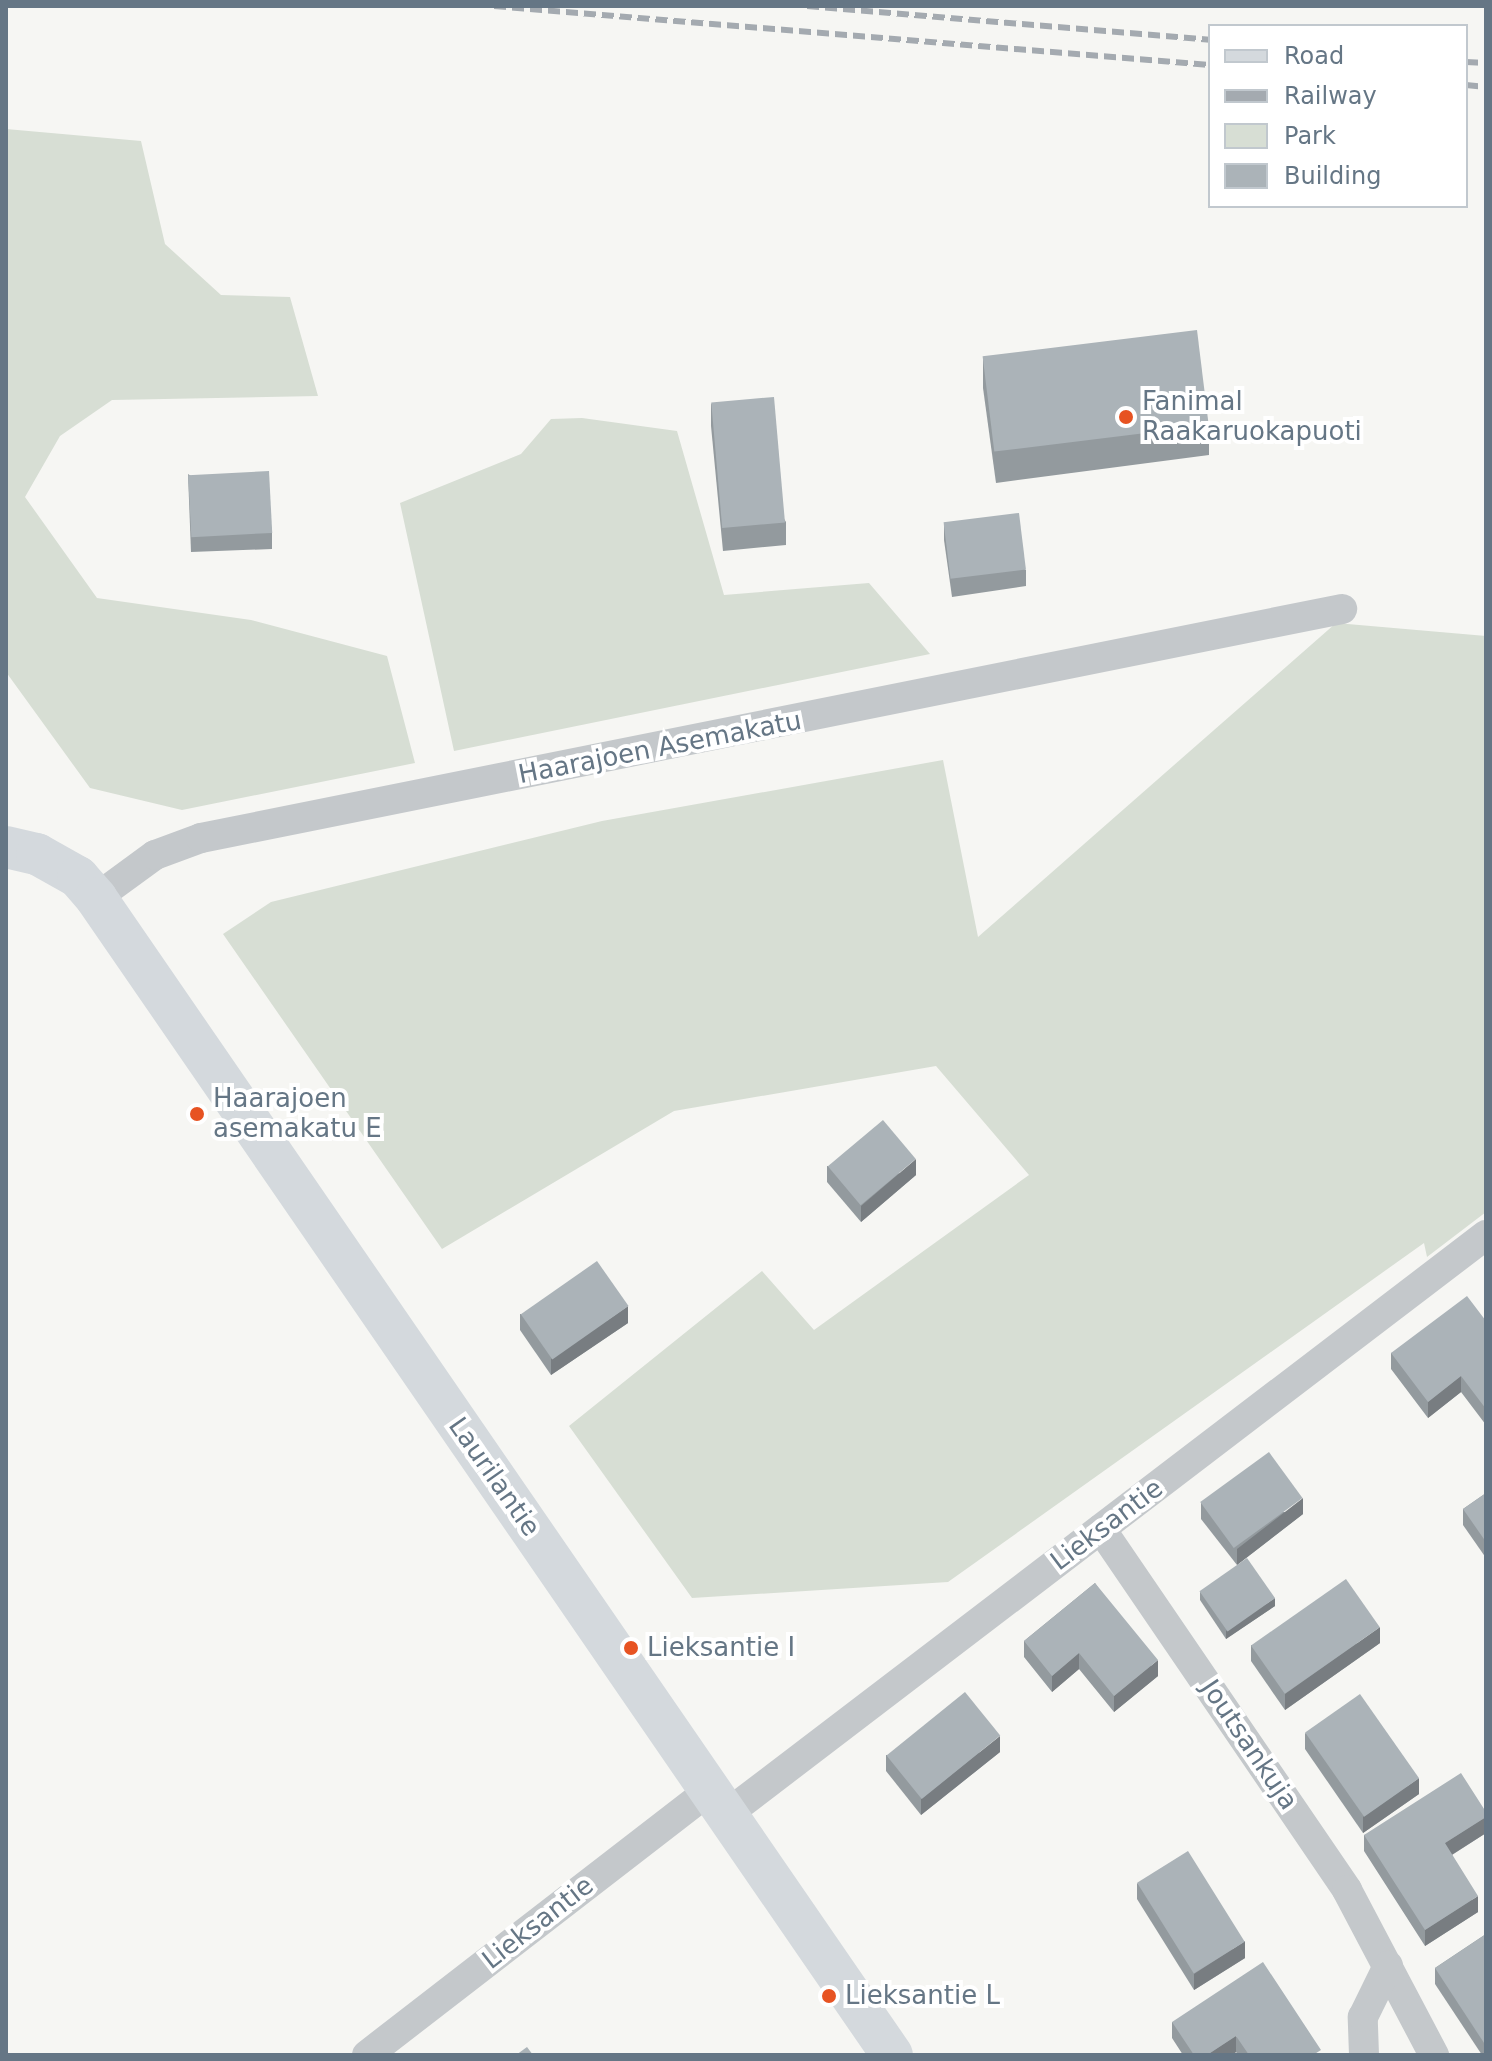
<!DOCTYPE html>
<style>
body{margin:0}
#map{position:relative;width:1492px;height:2061px;overflow:hidden;background:#f6f6f3;font-family:"DejaVu Sans",sans-serif}
div>[style]{position:absolute}
.green>*{inset:0;background:#d7ded4}
.street>*{height:30px;margin:-15px;padding:0 15px;transform-origin:15px;border-radius:15px;background:#c4c8cb}
.secondary>*{height:42px;margin:-21px;padding:0 21px;transform-origin:21px;border-radius:21px;background:#d4d9dd}
.rail>*{height:6px;margin-top:-3px;transform-origin:0;background:repeating-linear-gradient(90deg,#a4aab0 0 12px,transparent 0 18px)}
.wall>*{inset:0;background:#939a9e}
.shaded-wall>*{inset:0;background:#787d81}
.building>*{inset:0;background:#abb3b8;transform-origin:0 0}
.dots>*{width:22px;height:22px;translate:-50% -50%;box-sizing:border-box;border:4px solid #fff;border-radius:50%}
span{translate:-50% -50%;white-space:nowrap;text-align:center;line-height:1.15;-webkit-text-stroke:8px #fff;paint-order:stroke}
.poi-label{font-size:26px;color:#657685}
.left{translate:0 -50%;text-align:left}
.street-label{font-size:26px;color:#657685}
.frame{position:absolute;inset:0;border:8px solid #657685;pointer-events:none}
.legend{position:absolute;left:1208px;top:24px;width:260px;height:184px;box-sizing:border-box;background:#fff;border:2px solid #c1c8ce;margin:0;padding:10px 14px;list-style:none;font-size:24px;color:#657685}
.legend li{display:flex;align-items:center;gap:16px;height:40px}
.legend b{width:40px;border:2px solid #c1c8ce}
</style>
<div id="map">
<div class="green">
<i style="clip-path:polygon(6px 129px,141px 141px,165px 244px,221px 295px,290px 297px,318px 396px,112px 400px,60px 436px,25px 497px,97px 598px,251px 620px,387px 656px,415px 763px,182px 810px,90px 788px,6px 672px)"></i>
<i style="clip-path:polygon(582px 418px,677px 431px,724px 595px,869px 583px,930px 654px,454px 751px,400px 503px,521px 454px,551px 419px)"></i>
<i style="clip-path:polygon(1336px 623px,1486px 636px,1486px 1212px,1427px 1257px,1424px 1243px,948px 1582px,692px 1598px,569px 1426px,762px 1271px,814px 1330px,1029px 1175px,936px 1066px,674px 1111px,442px 1249px,223px 934px,271px 902px,602px 821px,943px 760px,978px 937px)"></i>
</div>
<div class="street">
<i style="left:96px;top:898px;width:73px;rotate:-36.1deg"></i>
<i style="left:155px;top:855px;width:49px;rotate:-20.3deg"></i>
<i style="left:201px;top:838px;width:1164px;rotate:-11.35deg"></i>
<i style="left:1101px;top:1529px;width:437px;rotate:55.7deg"></i>
<i style="left:1347px;top:1890px;width:187px;rotate:62.2deg"></i>
<i style="left:727px;top:1814px;width:955px;rotate:-37.34deg"></i>
<i style="left:367px;top:2055px;width:432px;rotate:-37.7deg"></i>
<i style="left:1364px;top:2055px;width:38px;rotate:-92deg"></i>
<i style="left:1363px;top:2017px;width:57px;rotate:-63.9deg"></i>
</div>
<div class="secondary">
<i style="left:6px;top:847px;width:32px;rotate:13deg"></i>
<i style="left:37px;top:854px;width:47px;rotate:29.3deg"></i>
<i style="left:78px;top:877px;width:28px;rotate:49deg"></i>
<i style="left:96px;top:898px;width:1404px;rotate:55.47deg"></i>
</div>
<div class="rail">
<i style="left:494px;top:6px;width:718px;rotate:4.71deg"></i>
<i style="left:807px;top:6px;width:404px;rotate:4.8deg"></i>
<i style="left:1466px;top:62px;width:20px;rotate:3deg"></i>
<i style="left:1466px;top:85px;width:20px;rotate:6deg"></i>
</div>
<div class="wall">
<i style="clip-path:polygon(983px 357px,1209px 425px,1209px 455px,996px 483px,983px 388px)"></i>
<i style="clip-path:polygon(711px 403px,786px 522px,786px 545px,723px 551px,711px 426px)"></i>
<i style="clip-path:polygon(188px 474px,272px 533px,272px 549px,191px 552px)"></i>
<i style="clip-path:polygon(944px 524px,1026px 570px,1026px 586px,952px 597px,944px 540px)"></i>
<i style="clip-path:polygon(827px 1166px,916px 1175px,861px 1222px,827px 1182px)"></i>
<i style="clip-path:polygon(520px 1314px,628px 1323px,551px 1375px,520px 1330px)"></i>
<i style="clip-path:polygon(1486px 1321px,1486px 1425px,1461px 1392px,1428px 1418px,1391px 1369px,1391px 1353px)"></i>
<i style="clip-path:polygon(1486px 1493px,1486px 1558px,1463px 1525px,1463px 1509px)"></i>
<i style="clip-path:polygon(1201px 1503px,1303px 1514px,1237px 1565px,1201px 1519px)"></i>
<i style="clip-path:polygon(1095px 1583px,1158px 1676px,1114px 1712px,1079px 1669px,1052px 1692px,1024px 1657px,1024px 1641px)"></i>
<i style="clip-path:polygon(1200px 1592px,1275px 1606px,1226px 1639px,1200px 1600px)"></i>
<i style="clip-path:polygon(1380px 1643px,1285px 1710px,1251px 1661px,1251px 1645px)"></i>
<i style="clip-path:polygon(1305px 1733px,1419px 1794px,1363px 1833px,1305px 1749px)"></i>
<i style="clip-path:polygon(1000px 1752px,921px 1815px,886px 1771px,886px 1755px)"></i>
<i style="clip-path:polygon(1486px 1812px,1486px 1833px,1452px 1855px,1478px 1912px,1425px 1946px,1364px 1851px,1364px 1835px)"></i>
<i style="clip-path:polygon(1137px 1883px,1245px 1958px,1194px 1990px,1137px 1899px)"></i>
<i style="clip-path:polygon(1486px 1934px,1486px 2055px,1482px 2055px,1435px 1984px,1435px 1968px)"></i>
<i style="clip-path:polygon(1172px 2022px,1321px 2055px,1238px 2055px,1236px 2052px,1232px 2055px,1183px 2055px,1172px 2038px)"></i>
</div>
<div class="shaded-wall">
<i style="clip-path:polygon(916px 1159px,916px 1175px,861px 1222px,861px 1206px)"></i>
<i style="clip-path:polygon(628px 1306px,628px 1323px,551px 1375px,551px 1359px)"></i>
<i style="clip-path:polygon(1461px 1376px,1461px 1392px,1428px 1418px,1428px 1402px)"></i>
<i style="clip-path:polygon(1303px 1498px,1303px 1514px,1237px 1565px,1237px 1549px)"></i>
<i style="clip-path:polygon(1275px 1598px,1275px 1606px,1226px 1639px,1226px 1631px)"></i>
<i style="clip-path:polygon(1380px 1627px,1380px 1643px,1285px 1710px,1285px 1694px)"></i>
<i style="clip-path:polygon(1079px 1653px,1079px 1669px,1052px 1692px,1052px 1676px)"></i>
<i style="clip-path:polygon(1158px 1660px,1158px 1676px,1114px 1712px,1114px 1696px)"></i>
<i style="clip-path:polygon(1000px 1736px,1000px 1752px,921px 1815px,921px 1799px)"></i>
<i style="clip-path:polygon(1419px 1778px,1419px 1794px,1363px 1833px,1363px 1817px)"></i>
<i style="clip-path:polygon(1486px 1817px,1486px 1833px,1445px 1859px,1445px 1843px)"></i>
<i style="clip-path:polygon(1478px 1896px,1478px 1912px,1425px 1946px,1425px 1930px)"></i>
<i style="clip-path:polygon(1245px 1941px,1245px 1958px,1194px 1990px,1194px 1974px)"></i>
<i style="clip-path:polygon(1236px 2036px,1236px 2052px,1232px 2055px,1207px 2055px)"></i>
</div>
<div class="building">
<i style="left:1197px;top:330px;width:96px;height:216px;rotate:83deg"></i>
<i style="left:774px;top:397px;width:126px;height:63px;rotate:85deg"></i>
<i style="left:269px;top:471px;width:62px;height:81px;rotate:87deg"></i>
<i style="left:1019px;top:513px;width:57px;height:76px;rotate:83deg"></i>
<i style="left:883px;top:1120px;width:51px;height:72px;rotate:50deg"></i>
<i style="left:597px;top:1261px;width:55px;height:93px;rotate:55deg"></i>
<i style="clip-path:polygon(1467px 1296px,1486px 1321px,1486px 1409px,1461px 1376px,1428px 1402px,1391px 1353px)"></i>
<i style="left:1269px;top:1452px;width:57px;height:85px;rotate:54deg"></i>
<i style="clip-path:polygon(1486px 1493px,1486px 1542px,1463px 1509px)"></i>
<i style="left:1247px;top:1558px;width:49px;height:58px;rotate:55deg"></i>
<i style="left:1346px;top:1579px;width:59px;height:116px;rotate:55deg"></i>
<i style="clip-path:polygon(1095px 1583px,1158px 1660px,1114px 1696px,1079px 1653px,1052px 1676px,1024px 1641px)"></i>
<i style="left:965px;top:1692px;width:56px;height:101px;rotate:51deg"></i>
<i style="left:1360px;top:1694px;width:103px;height:67px;rotate:55deg"></i>
<i style="clip-path:polygon(1461px 1773px,1486px 1812px,1486px 1817px,1445px 1843px,1478px 1896px,1425px 1930px,1364px 1835px)"></i>
<i style="left:1188px;top:1851px;width:107px;height:60px;rotate:58deg"></i>
<i style="clip-path:polygon(1486px 1934px,1486px 2046px,1435px 1968px)"></i>
<i style="clip-path:polygon(1263px 1962px,1321px 2050px,1313px 2055px,1249px 2055px,1236px 2036px,1207px 2055px,1194px 2055px,1172px 2022px)"></i>
<i style="clip-path:polygon(527px 2047px,533px 2055px,516px 2055px)"></i>
</div>
<div class="dots">
<i style="left:1126px;top:417px;background:#e75322"></i>
<i style="left:197px;top:1114px;background:#e75322"></i>
<i style="left:631px;top:1648px;background:#e75322"></i>
<i style="left:829px;top:1996px;background:#e75322"></i>
</div>
<div class="poi-label">
<span class="left" style="left:1142px;top:417px">Fanimal<br>Raakaruokapuoti</span>
<span class="left" style="left:213px;top:1114px">Haarajoen<br>asemakatu E</span>
<span class="left" style="left:647px;top:1648px">Lieksantie I</span>
<span class="left" style="left:845px;top:1996px">Lieksantie L</span>
</div>
<div class="street-label">
<span style="left:660px;top:748px;rotate:-11deg">Haarajoen Asemakatu</span>
<span style="left:494px;top:1477px;rotate:55deg">Laurilantie</span>
<span style="left:1107px;top:1525px;rotate:-37deg">Lieksantie</span>
<span style="left:1249px;top:1745px;rotate:56deg">Joutsankuja</span>
<span style="left:538px;top:1923px;rotate:-38deg">Lieksantie</span>
</div>
<div class="frame"></div>
<ul class="legend">
<li><b style="height:10px;background:#d4d9dd"></b>Road</li>
<li><b style="height:10px;background:#a4aab0"></b>Railway</li>
<li><b style="height:22px;background:#d7ded4"></b>Park</li>
<li><b style="height:22px;background:#abb3b8"></b>Building</li>
</ul>
</div>
